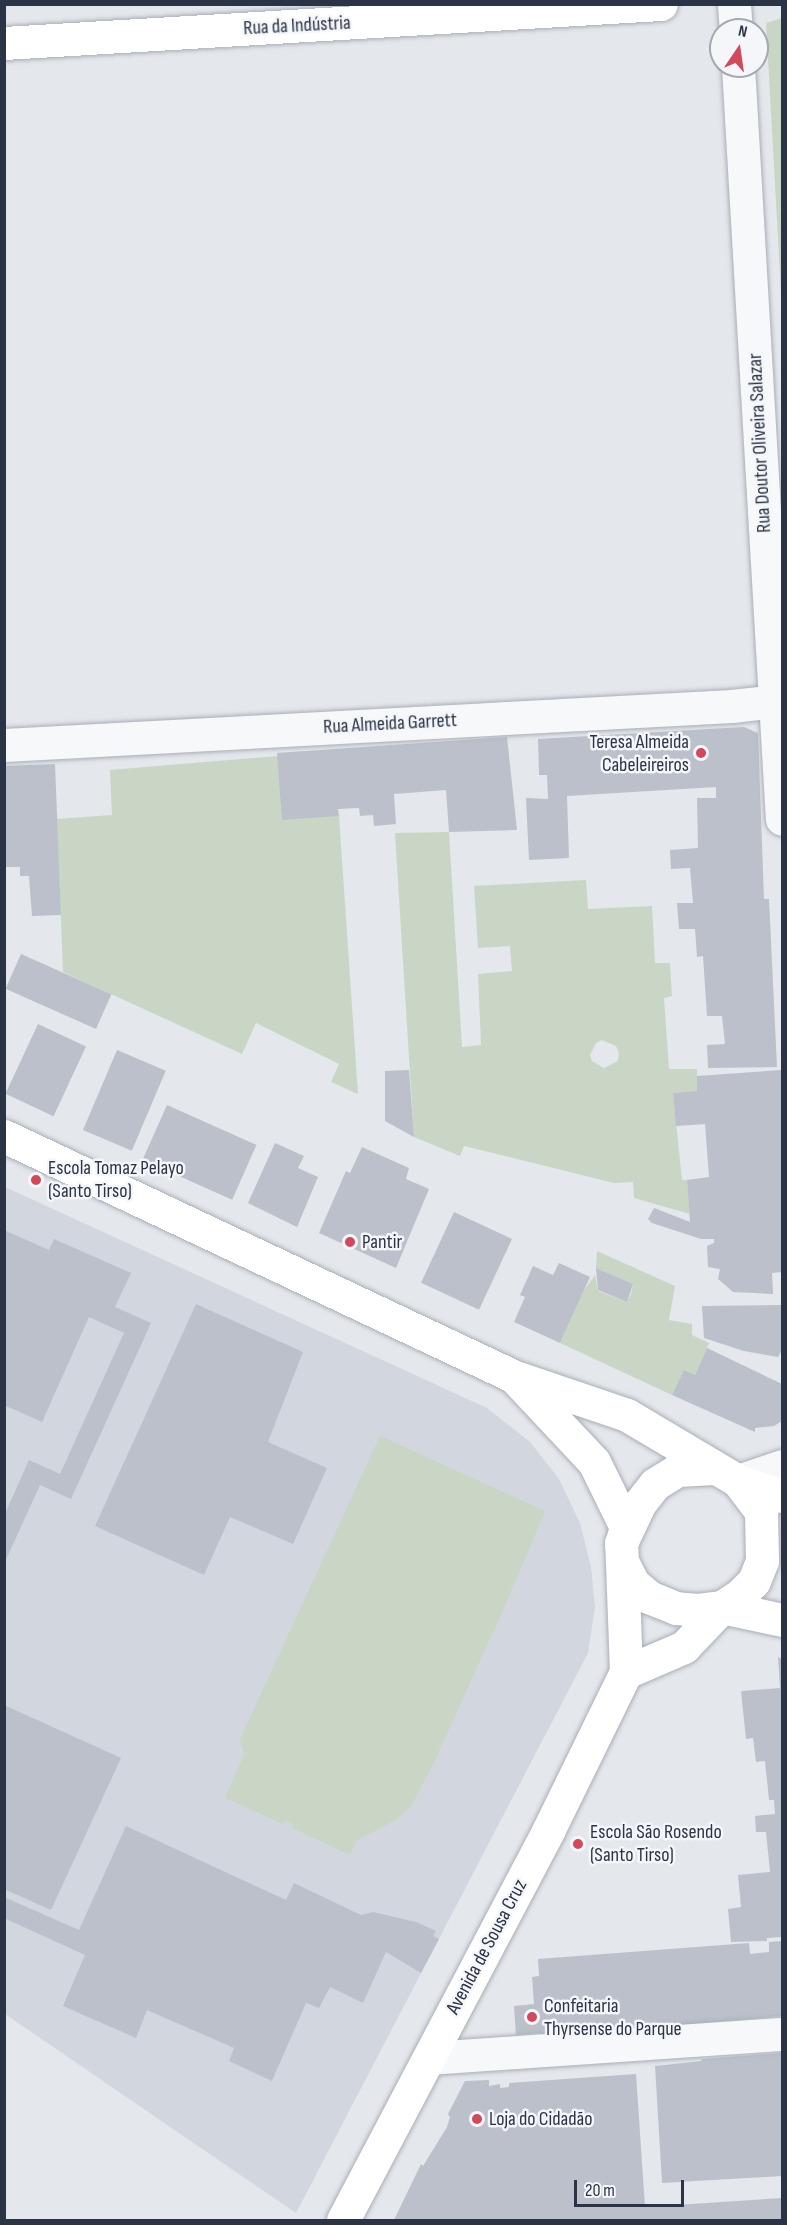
<!DOCTYPE html>
<meta charset="utf-8">
<style>
body{margin:0}
#map{position:relative;width:787px;height:2225px;overflow:hidden;background:#e4e7ec;font-family:"Sofia Sans Condensed",sans-serif}
div>[style]{position:absolute}
.built>*{inset:0;background:#d2d6de}
.green>*{inset:0;background:#c9d6c5}
.building>*{inset:0;background:#bbc0ca;transform-origin:0 0}
.roads{filter:drop-shadow(0 0 2px #a9aeb7) drop-shadow(0 0 2px #a9aeb7)}
.street>*{height:33px;margin:-16.5px;padding:0 16.5px;transform-origin:16.5px;border-radius:16.5px;background:#f7f8fa}
.secondary>*{height:33px;margin:-16.5px;padding:0 16.5px;transform-origin:16.5px;border-radius:16.5px;background:#fff}
.dots>*{width:16px;height:16px;translate:-50% -50%;box-sizing:border-box;border:3px solid #f4f6f9;border-radius:50%}
span{translate:-50% -50%;white-space:nowrap;text-align:center;line-height:1.15;-webkit-text-stroke:5px #f4f6f9;paint-order:stroke}
.street-label{font-size:20px;color:#2b3445}
.poi-label{font-size:20px;color:#2b3445}
.right{translate:-100% -50%;text-align:right}
.left{translate:0 -50%;text-align:left}
.frame{position:absolute;inset:0;border:6px solid #2b3445;pointer-events:none}
.north{position:absolute;left:709px;top:18px;width:60px;height:60px;box-sizing:border-box;background:#f4f6f9;border:2px solid #a4a8b1;border-radius:50%;rotate:13deg;font-size:16px;font-weight:700;line-height:24px;text-align:center;color:#2b3445}
.north::after{content:'';display:block;margin:auto;width:21px;height:27px;background:#d1495b;clip-path:polygon(50% 0,100% 100%,50% 72%,0 100%)}
.scale{position:absolute;left:574px;top:2180px;width:110px;height:27px;box-sizing:border-box;border:3px solid #2b3445;border-top:0;padding-left:8px;font-size:18px;line-height:21px;white-space:nowrap;color:#2b3445;-webkit-text-stroke:4px #f4f6f9;paint-order:stroke}
</style>
<div id="map">
<div class="built">
<i style="clip-path:polygon(5px 1187px,487px 1408px,530px 1442px,559px 1479px,580px 1523px,591px 1567px,595px 1607px,588px 1653px,296px 2213px,5px 2014px)"></i>
</div>
<div class="green">
<i style="clip-path:polygon(782px 18px,782px 310px,766px 23px)"></i>
<i style="clip-path:polygon(277px 756px,339px 816px,358px 1094px,331px 1082px,339px 1064px,256px 1023px,242px 1054px,63px 972px,57px 819px,112px 815px,110px 770px)"></i>
<i style="clip-path:polygon(evenodd,449px 832px,462px 1047px,481px 1045px,478px 974px,512px 971px,510px 946px,478px 948px,474px 886px,586px 880px,588px 909px,652px 906px,655px 963px,670px 963px,672px 996px,664px 998px,669px 1069px,697px 1069px,697px 1091px,673px 1093px,682px 1180px,687px 1180px,690px 1214px,634px 1198px,633px 1182px,614px 1183px,464px 1146px,460px 1156px,414px 1137px,395px 833px,449px 832px,602px 1040px,616px 1046px,619px 1053px,618px 1061px,604px 1068px,592px 1061px,590px 1055px,596px 1043px,602px 1040px)"></i>
<i style="clip-path:polygon(597px 1251px,675px 1286px,669px 1320px,692px 1324px,692px 1335px,709px 1343px,695px 1375px,684px 1371px,672px 1395px,560px 1343px,584px 1290px,595px 1275px,598px 1291px,627px 1302px,631px 1294px,633px 1284px,596px 1268px)"></i>
<i style="clip-path:polygon(380px 1436px,545px 1511px,507px 1601px,432px 1767px,410px 1808px,394px 1821px,357px 1840px,350px 1855px,292px 1828px,293px 1825px,286px 1820px,283px 1824px,225px 1798px,244px 1755px,240px 1739px)"></i>
</div>
<div class="building">
<i style="clip-path:polygon(744px 727px,758px 733px,764px 899px,769px 899px,777px 1067px,708px 1068px,707px 1045px,725px 1044px,722px 1016px,707px 1016px,703px 956px,697px 957px,695px 929px,679px 929px,677px 903px,693px 903px,690px 868px,671px 869px,670px 850px,698px 848px,697px 798px,716px 798px,716px 787px,567px 796px,569px 858px,529px 860px,526px 798px,548px 799px,547px 775px,539px 775px,538px 739px)"></i>
<i style="clip-path:polygon(507px 737px,517px 830px,449px 832px,446px 790px,394px 794px,396px 824px,374px 826px,373px 815px,360px 816px,359px 808px,338px 809px,339px 816px,282px 820px,277px 753px)"></i>
<i style="clip-path:polygon(55px 764px,61px 915px,32px 916px,29px 876px,20px 876px,20px 867px,4px 867px,4px 766px)"></i>
<i style="left:21px;top:954px;width:99px;height:38px;rotate:24deg"></i>
<i style="left:38px;top:1024px;width:53px;height:77px;rotate:25deg"></i>
<i style="left:117px;top:1050px;width:53px;height:87px;rotate:23deg"></i>
<i style="clip-path:polygon(409px 1070px,414px 1137px,385px 1121px,385px 1071px)"></i>
<i style="clip-path:polygon(781px 1070px,782px 1272px,772px 1273px,773px 1294px,733px 1292px,718px 1279px,720px 1269px,708px 1267px,707px 1246px,714px 1243px,714px 1239px,701px 1239px,652px 1223px,648px 1219px,654px 1208px,690px 1222px,687px 1180px,709px 1177px,705px 1124px,676px 1126px,673px 1093px,697px 1091px,697px 1076px)"></i>
<i style="left:167px;top:1105px;width:98px;height:60px;rotate:24deg"></i>
<i style="clip-path:polygon(275px 1143px,304px 1156px,298px 1168px,318px 1177px,297px 1227px,248px 1203px)"></i>
<i style="clip-path:polygon(362px 1147px,409px 1168px,406px 1179px,429px 1189px,396px 1268px,319px 1233px,346px 1171px,350px 1173px)"></i>
<i style="left:454px;top:1212px;width:64px;height:78px;rotate:25deg"></i>
<i style="clip-path:polygon(4px 1230px,49px 1250px,54px 1239px,131px 1273px,115px 1307px,151px 1323px,71px 1499px,40px 1485px,4px 1564px,4px 1516px,29px 1460px,60px 1474px,124px 1333px,89px 1317px,42px 1422px,4px 1405px)"></i>
<i style="clip-path:polygon(559px 1263px,590px 1277px,560px 1343px,514px 1322px,525px 1297px,520px 1295px,533px 1266px,553px 1275px)"></i>
<i style="clip-path:polygon(596px 1268px,633px 1284px,627px 1302px,598px 1290px)"></i>
<i style="clip-path:polygon(196px 1304px,303px 1352px,268px 1442px,327px 1468px,293px 1544px,230px 1517px,204px 1575px,95px 1526px)"></i>
<i style="clip-path:polygon(782px 1305px,782px 1350px,778px 1357px,744px 1351px,704px 1338px,702px 1306px)"></i>
<i style="clip-path:polygon(707px 1348px,782px 1384px,782px 1421px,774px 1426px,755px 1428px,755px 1432px,672px 1395px,684px 1370px,695px 1375px)"></i>
<i style="clip-path:polygon(778px 1657px,782px 1659px,782px 1937px,767px 1938px,767px 1941px,731px 1942px,728px 1909px,741px 1907px,738px 1875px,770px 1872px,766px 1832px,756px 1832px,755px 1816px,775px 1814px,774px 1800px,769px 1800px,765px 1761px,756px 1762px,753px 1738px,746px 1739px,741px 1691px,780px 1688px)"></i>
<i style="clip-path:polygon(4px 1705px,121px 1758px,51px 1910px,4px 1889px)"></i>
<i style="clip-path:polygon(126px 1826px,286px 1900px,294px 1883px,361px 1915px,373px 1912px,416px 1922px,436px 1931px,433px 1936px,439px 1939px,421px 1973px,386px 1952px,363px 2003px,330px 1987px,319px 2008px,306px 2003px,272px 2081px,229px 2061px,234px 2048px,147px 2010px,136px 2038px,63px 2006px,85px 1955px,4px 1918px,4px 1897px,79px 1930px)"></i>
<i style="clip-path:polygon(782px 1941px,782px 2016px,542px 2038px,541px 2033px,516px 2035px,514px 2006px,534px 2004px,532px 1977px,539px 1976px,538px 1959px,749px 1943px,750px 1954px,769px 1952px,769px 1942px)"></i>
<i style="clip-path:polygon(782px 2053px,782px 2176px,662px 2183px,655px 2066px,702px 2061px,701px 2059px)"></i>
<i style="clip-path:polygon(636px 2074px,645px 2207px,782px 2198px,782px 2220px,394px 2220px,421px 2164px,423px 2166px,447px 2127px,450px 2117px,448px 2114px,465px 2081px,489px 2080px,489px 2086px,500px 2084px,500px 2088px,509px 2087px,509px 2083px)"></i>
</div>
<div class="roads">
<div class="street">
<i style="left:734px;top:4px;width:26px;rotate:86deg"></i>
<i style="left:738px;top:66px;width:754px;rotate:86.66deg"></i>
<i style="left:4px;top:745px;width:729px;rotate:-3.07deg"></i>
<i style="left:732px;top:706px;width:43px;rotate:-6.6deg"></i>
<i style="left:738px;top:1481px;width:46px;rotate:-18.8deg"></i>
<i style="left:429px;top:2058px;width:354px;rotate:-3.9deg"></i>
</div>
<div class="secondary">
<i style="left:4px;top:43px;width:658px;rotate:-3.4deg"></i>
<i style="left:4px;top:1136px;width:565px;rotate:25.25deg"></i>
<i style="left:515px;top:1377px;width:118px;rotate:18.7deg"></i>
<i style="left:627px;top:1415px;width:129px;rotate:30.7deg"></i>
<i style="left:738px;top:1481px;width:39px;rotate:53deg"></i>
<i style="left:761px;top:1512px;width:49px;rotate:88.8deg"></i>
<i style="left:762px;top:1561px;width:22px;rotate:112deg"></i>
<i style="left:754px;top:1581px;width:20px;rotate:135deg"></i>
<i style="left:740px;top:1595px;width:22px;rotate:146deg"></i>
<i style="left:722px;top:1607px;width:24px;rotate:173deg"></i>
<i style="left:698px;top:1610px;width:22px;rotate:-175deg"></i>
<i style="left:676px;top:1608px;width:29px;rotate:-158deg"></i>
<i style="left:649px;top:1597px;width:21px;rotate:-139deg"></i>
<i style="left:633px;top:1583px;width:25px;rotate:-117deg"></i>
<i style="left:622px;top:1561px;width:18px;rotate:-93deg"></i>
<i style="left:621px;top:1543px;width:44px;rotate:-64.6deg"></i>
<i style="left:640px;top:1503px;width:24px;rotate:-52deg"></i>
<i style="left:655px;top:1484px;width:26px;rotate:-32deg"></i>
<i style="left:677px;top:1470px;width:37px;rotate:-3deg"></i>
<i style="left:517px;top:1380px;width:112px;rotate:46.8deg"></i>
<i style="left:594px;top:1462px;width:72px;rotate:63.8deg"></i>
<i style="left:626px;top:1527px;width:18px;rotate:106deg"></i>
<i style="left:738px;top:1481px;width:46px;rotate:18.8deg"></i>
<i style="left:722px;top:1607px;width:61px;rotate:12.2deg"></i>
<i style="left:626px;top:1672px;width:63px;rotate:-23.3deg"></i>
<i style="left:684px;top:1647px;width:55px;rotate:-46.5deg"></i>
<i style="left:343px;top:2220px;width:440px;rotate:-62.2deg"></i>
<i style="left:548px;top:1831px;width:177px;rotate:-63.9deg"></i>
<i style="left:626px;top:1672px;width:110px;rotate:-92.1deg"></i>
</div>
</div>
<div class="dots">
<i style="left:701px;top:753px;background:#d1495b"></i>
<i style="left:36px;top:1180px;background:#d1495b"></i>
<i style="left:350px;top:1242px;background:#d1495b"></i>
<i style="left:578px;top:1844px;background:#d1495b"></i>
<i style="left:532px;top:2017px;background:#d1495b"></i>
<i style="left:477px;top:2119px;background:#d1495b"></i>
</div>
<div class="street-label">
<span style="left:297px;top:26px;rotate:-3deg">Rua da Indústria</span>
<span style="left:760px;top:443px;rotate:-93deg">Rua Doutor Oliveira Salazar</span>
<span style="left:390px;top:724px;rotate:-3deg">Rua Almeida Garrett</span>
<span style="left:487px;top:1947px;rotate:-62deg">Avenida de Sousa Cruz</span>
</div>
<div class="poi-label">
<span class="right" style="left:689px;top:754px">Teresa Almeida<br>Cabeleireiros</span>
<span class="left" style="left:48px;top:1180px">Escola Tomaz Pelayo<br>(Santo Tirso)</span>
<span class="left" style="left:362px;top:1242px">Pantir</span>
<span class="left" style="left:590px;top:1844px">Escola São Rosendo<br>(Santo Tirso)</span>
<span class="left" style="left:544px;top:2018px">Confeitaria<br>Thyrsense do Parque</span>
<span class="left" style="left:489px;top:2119px">Loja do Cidadão</span>
</div>
<div class="frame"></div>
<div class="north">N</div>
<div class="scale">20 m</div>
</div>
